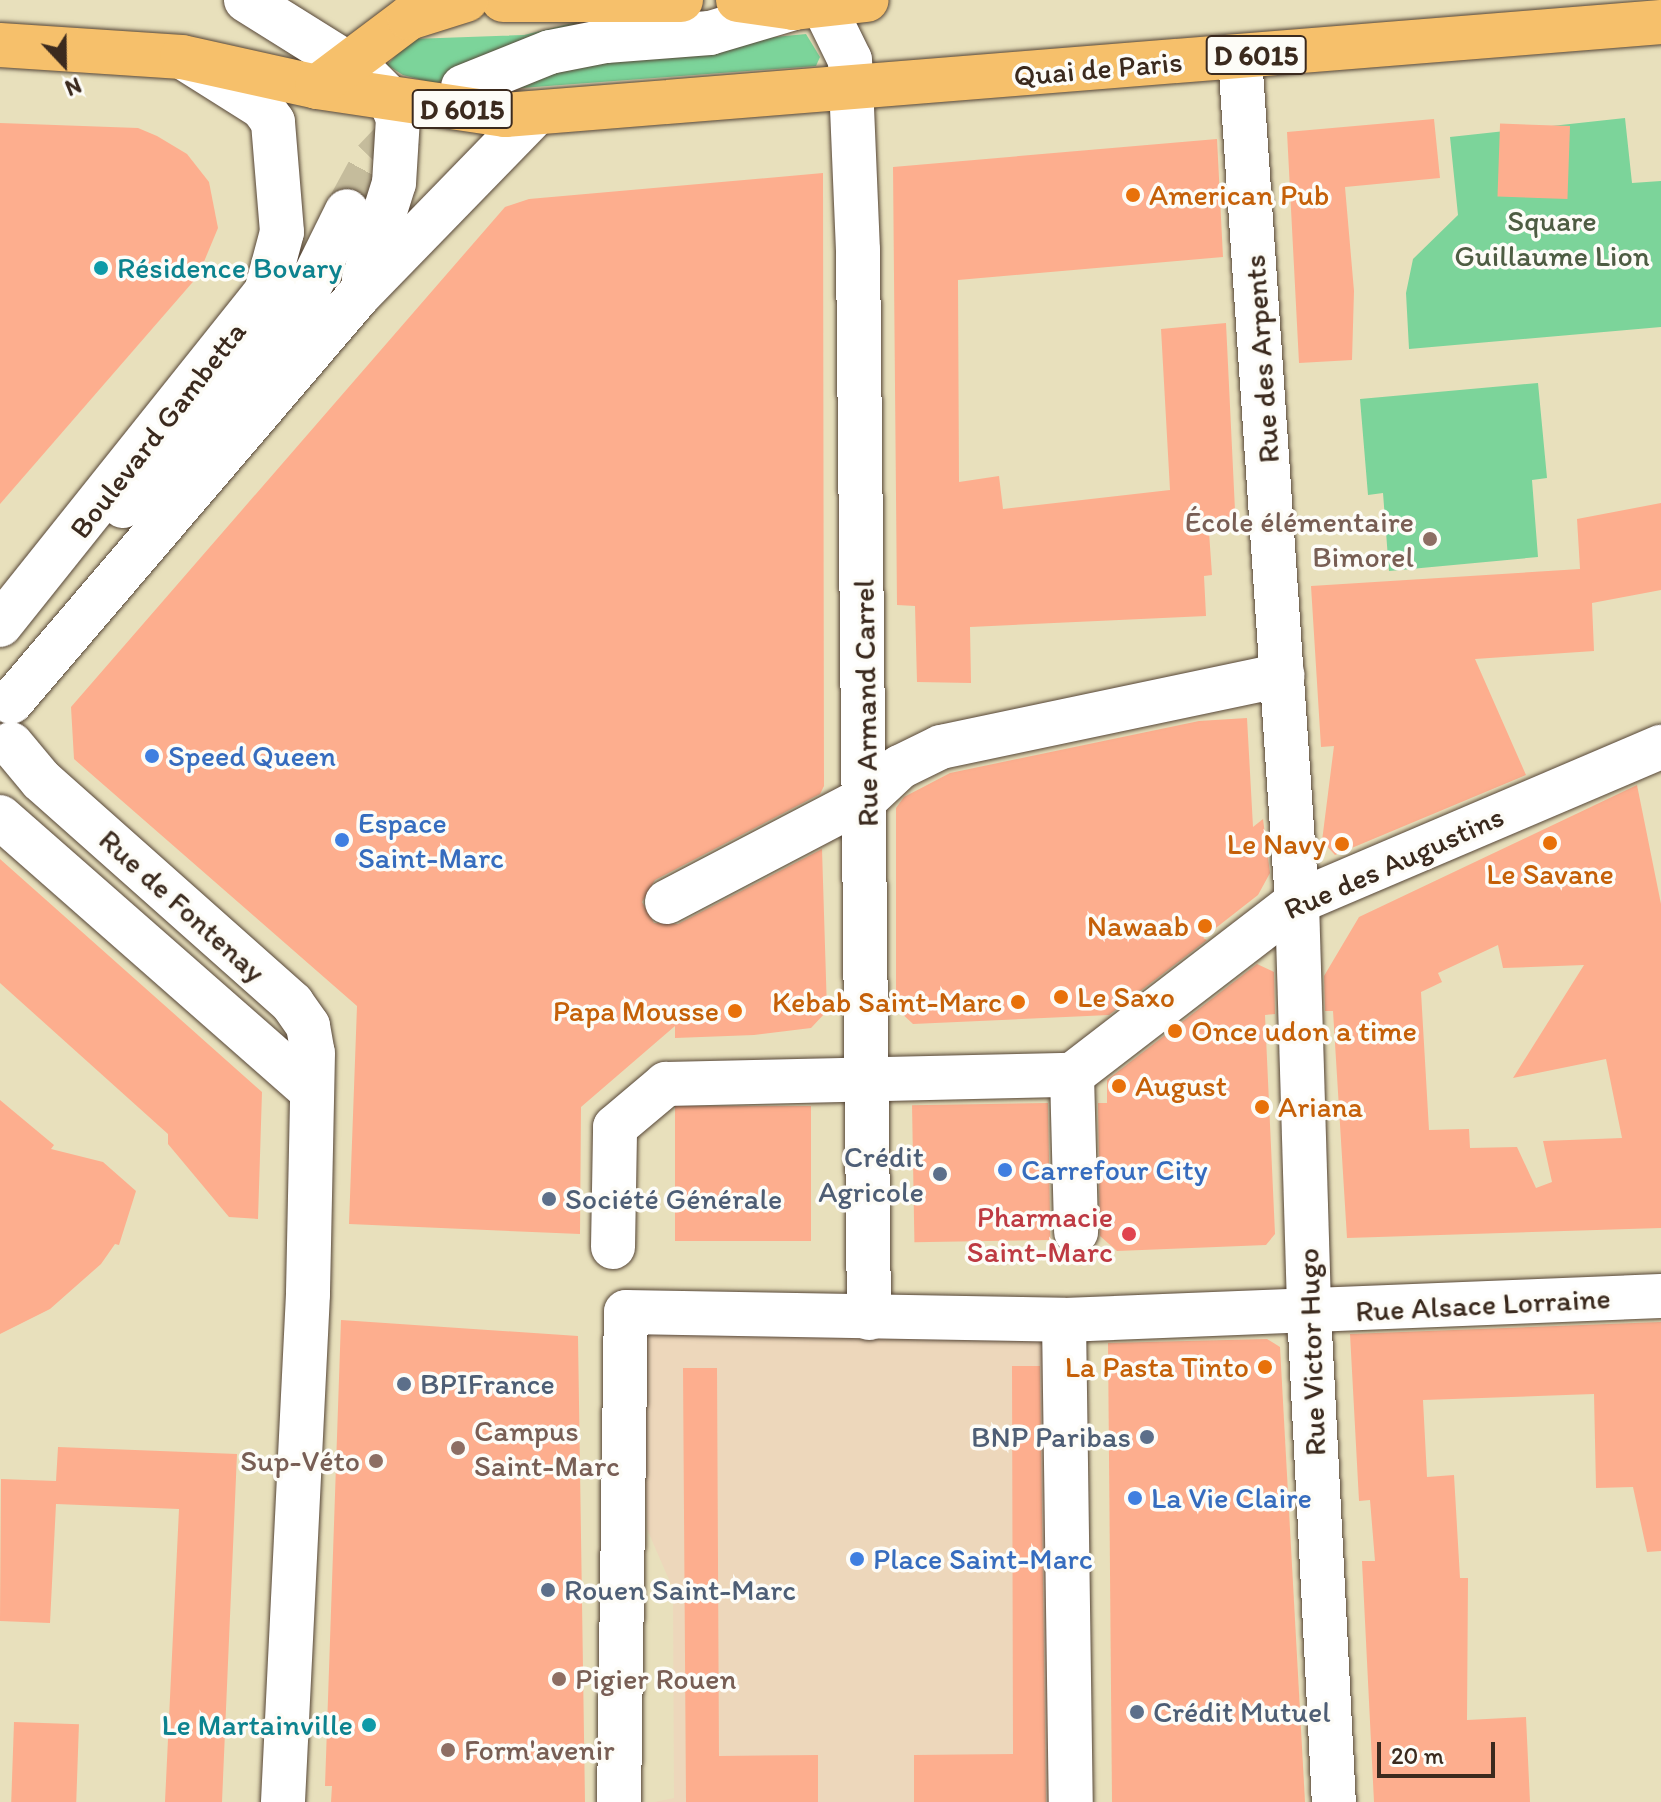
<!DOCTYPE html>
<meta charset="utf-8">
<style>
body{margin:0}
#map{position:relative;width:1661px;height:1802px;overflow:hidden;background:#e8e0bc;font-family:Itim,sans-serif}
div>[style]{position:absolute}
.built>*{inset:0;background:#edd7bb}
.green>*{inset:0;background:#7cd49a}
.building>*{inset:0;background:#fdae8e;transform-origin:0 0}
.minor-tunnel>*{height:44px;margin-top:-22px;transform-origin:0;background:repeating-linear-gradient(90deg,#c5bc9c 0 44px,transparent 0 66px)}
.roads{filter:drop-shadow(0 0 2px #554536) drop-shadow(0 0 2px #554536)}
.minor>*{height:44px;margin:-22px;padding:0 22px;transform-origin:22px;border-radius:22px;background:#fff}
.major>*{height:44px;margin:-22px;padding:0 22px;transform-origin:22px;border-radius:22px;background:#f6c06b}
.dots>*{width:22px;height:22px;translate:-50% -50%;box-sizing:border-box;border:4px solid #fdfcf7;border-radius:50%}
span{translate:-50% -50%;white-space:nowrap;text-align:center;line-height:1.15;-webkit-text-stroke:7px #fdfcf7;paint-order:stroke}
.shield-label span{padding:2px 6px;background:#fdfcf7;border:2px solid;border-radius:6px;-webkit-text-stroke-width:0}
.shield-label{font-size:28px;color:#3b2a1e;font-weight:700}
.street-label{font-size:30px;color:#3b2a1e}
.food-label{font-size:30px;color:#c56008}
.left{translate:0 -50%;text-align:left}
.right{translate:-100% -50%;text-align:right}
.park-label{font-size:30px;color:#4e5d43}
.culture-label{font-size:30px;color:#0d838f}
.education-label{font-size:30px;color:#785e54}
.shop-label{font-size:30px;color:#366cbe}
.service-label{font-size:30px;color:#4e5e75}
.health-label{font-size:30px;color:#be3a42}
.north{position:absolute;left:24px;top:24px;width:80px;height:80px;-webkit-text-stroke:6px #fdfcf7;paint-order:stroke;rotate:158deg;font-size:22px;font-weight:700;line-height:32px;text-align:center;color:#3b2a1e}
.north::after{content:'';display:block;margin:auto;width:28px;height:36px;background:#3b2a1e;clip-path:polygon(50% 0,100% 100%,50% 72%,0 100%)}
.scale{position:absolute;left:1377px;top:1742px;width:118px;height:36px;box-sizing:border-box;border:4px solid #3b2a1e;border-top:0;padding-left:10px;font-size:24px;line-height:28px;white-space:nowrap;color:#3b2a1e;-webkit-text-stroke:6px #fdfcf7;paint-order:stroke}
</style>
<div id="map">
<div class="built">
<i style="clip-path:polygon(640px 1323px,1051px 1339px,1056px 1802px,654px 1802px,674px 1798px,673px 1589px,647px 1529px)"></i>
</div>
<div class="green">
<i style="clip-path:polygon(577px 22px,577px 32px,456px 69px,437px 84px,403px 75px,387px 65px,412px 39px,524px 35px)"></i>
<i style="clip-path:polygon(806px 34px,820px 57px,816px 66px,493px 90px,596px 54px)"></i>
<i style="clip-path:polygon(1625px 118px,1632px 183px,1661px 181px,1661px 327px,1409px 349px,1406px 293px,1413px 259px,1458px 215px,1450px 137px)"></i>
<i style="clip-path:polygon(1538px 383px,1547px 478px,1532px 480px,1538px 557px,1389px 571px,1383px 493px,1368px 495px,1360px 399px)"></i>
</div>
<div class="building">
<i style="clip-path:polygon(1434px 119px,1440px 178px,1345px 187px,1354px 291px,1352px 360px,1299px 363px,1287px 132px)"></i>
<i style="clip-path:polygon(0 123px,138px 128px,157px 136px,187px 154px,209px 182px,218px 228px,198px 276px,0 504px)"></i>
<i style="left:1570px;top:126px;width:73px;height:70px;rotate:92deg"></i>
<i style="clip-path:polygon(1217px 139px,1223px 257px,958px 280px,959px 482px,999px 476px,1003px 509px,1170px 490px,1161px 329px,1226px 323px,1236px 531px,1209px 532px,1212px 575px,1204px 576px,1206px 616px,970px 627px,971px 683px,917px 682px,915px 606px,897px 605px,893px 167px)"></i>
<i style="clip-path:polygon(823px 173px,824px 786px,820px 794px,655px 880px,642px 902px,654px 923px,678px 924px,822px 849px,827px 1011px,811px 1028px,754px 1035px,675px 1038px,675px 1026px,581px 1107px,580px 1234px,349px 1224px,357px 1006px,74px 759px,71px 707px,505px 207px,529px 199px)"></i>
<i style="clip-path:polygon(1661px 503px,1661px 590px,1592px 603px,1594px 651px,1475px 659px,1526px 775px,1335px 855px,1322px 841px,1334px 746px,1321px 747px,1311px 586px,1580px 569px,1577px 519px)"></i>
<i style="clip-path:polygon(1247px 718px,1253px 827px,1263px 819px,1270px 873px,1258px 895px,1203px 938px,1207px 940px,1109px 1015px,913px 1024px,896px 1008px,896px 808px,904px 797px,950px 773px,1199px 721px)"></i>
<i style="clip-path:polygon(evenodd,1637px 785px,1661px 904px,1661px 1228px,1347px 1238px,1333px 1011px,1325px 1011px,1324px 976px,1359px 917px,1637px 785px,1498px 945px,1503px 968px,1584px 965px,1513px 1078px,1606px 1059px,1622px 1138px,1543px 1141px,1552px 1182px,1536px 1188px,1517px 1147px,1470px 1148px,1469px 1129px,1429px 1130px,1421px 992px,1442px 982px,1438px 973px,1498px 945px)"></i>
<i style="clip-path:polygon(0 859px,262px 1092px,258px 1219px,229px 1217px,168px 1144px,168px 1134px,0 983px)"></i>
<i style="clip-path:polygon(1257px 964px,1274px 972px,1275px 1014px,1265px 1015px,1275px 1234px,1266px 1245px,1117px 1251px,1100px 1236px,1098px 1103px,1107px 1103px,1107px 1080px)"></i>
<i style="clip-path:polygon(0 1100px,54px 1145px,51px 1149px,103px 1162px,136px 1191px,119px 1245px,115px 1244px,101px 1264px,50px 1309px,0 1334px)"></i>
<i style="left:1048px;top:1103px;width:137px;height:136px;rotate:89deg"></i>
<i style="left:811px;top:1106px;width:135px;height:136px;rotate:90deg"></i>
<i style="clip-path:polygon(341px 1320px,578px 1336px,585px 1802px,331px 1802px,332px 1786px,325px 1786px)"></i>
<i style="clip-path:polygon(1661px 1322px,1661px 1551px,1647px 1552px,1633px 1487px,1596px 1488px,1594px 1394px,1423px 1400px,1427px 1477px,1454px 1475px,1460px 1578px,1468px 1578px,1467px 1720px,1526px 1717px,1530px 1802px,1374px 1802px,1362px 1561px,1375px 1561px,1370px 1500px,1359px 1501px,1350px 1334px)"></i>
<i style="clip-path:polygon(1267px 1339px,1280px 1347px,1305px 1802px,1112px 1802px,1108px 1343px)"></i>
<i style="clip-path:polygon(1012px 1366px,1040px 1366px,1046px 1802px,914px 1802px,914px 1755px,1013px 1754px)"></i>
<i style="clip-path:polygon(683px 1368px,717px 1368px,719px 1756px,818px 1755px,818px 1802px,686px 1802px)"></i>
<i style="clip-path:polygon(58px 1447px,237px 1454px,222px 1802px,165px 1802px,179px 1509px,56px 1504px,50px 1623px,0 1621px,1px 1479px,56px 1481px)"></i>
<i style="left:14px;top:1722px;width:65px;height:80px;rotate:2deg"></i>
</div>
<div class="minor-tunnel">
<i style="left:347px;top:211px;width:57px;rotate:-61.6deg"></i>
<i style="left:374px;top:161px;width:58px;rotate:-46.4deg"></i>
</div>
<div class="roads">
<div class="minor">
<i style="left:246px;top:0;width:142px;rotate:32deg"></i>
<i style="left:366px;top:75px;width:33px;rotate:45deg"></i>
<i style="left:389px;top:98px;width:22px;rotate:66deg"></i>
<i style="left:398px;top:118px;width:65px;rotate:93.5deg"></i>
<i style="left:394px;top:183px;width:100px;rotate:107.5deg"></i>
<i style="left:823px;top:5px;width:61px;rotate:63.9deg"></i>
<i style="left:850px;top:60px;width:190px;rotate:87.6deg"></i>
<i style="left:858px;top:250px;width:1068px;rotate:89.41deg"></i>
<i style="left:1240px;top:57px;width:847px;rotate:86.14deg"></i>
<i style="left:1297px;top:902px;width:429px;rotate:88.3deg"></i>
<i style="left:1310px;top:1331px;width:472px;rotate:87.1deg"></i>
<i style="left:463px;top:87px;width:94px;rotate:-21.9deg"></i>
<i style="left:550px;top:52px;width:57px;rotate:-11.1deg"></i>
<i style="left:606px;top:41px;width:104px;rotate:-4.4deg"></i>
<i style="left:710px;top:33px;width:88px;rotate:-16.6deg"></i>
<i style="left:123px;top:506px;width:65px;rotate:-41.3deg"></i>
<i style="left:172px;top:463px;width:209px;rotate:-51.2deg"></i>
<i style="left:303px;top:300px;width:99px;rotate:-63.7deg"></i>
<i style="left:0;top:625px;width:426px;rotate:-51.4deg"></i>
<i style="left:266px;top:292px;width:62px;rotate:-75.1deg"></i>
<i style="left:282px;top:232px;width:110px;rotate:-94.7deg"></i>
<i style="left:273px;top:122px;width:19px;rotate:-126deg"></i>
<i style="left:262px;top:107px;width:89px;rotate:-147.9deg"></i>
<i style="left:11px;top:702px;width:534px;rotate:-49.48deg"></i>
<i style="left:358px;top:296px;width:254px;rotate:-45.8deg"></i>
<i style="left:11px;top:744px;width:47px;rotate:50.2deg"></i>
<i style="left:41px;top:780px;width:336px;rotate:41.6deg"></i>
<i style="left:292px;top:1003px;width:28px;rotate:55deg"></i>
<i style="left:308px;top:1026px;width:27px;rotate:80deg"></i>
<i style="left:313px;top:1053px;width:241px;rotate:91.2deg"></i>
<i style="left:308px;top:1294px;width:509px;rotate:92.82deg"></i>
<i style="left:0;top:817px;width:410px;rotate:41.3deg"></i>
<i style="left:667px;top:902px;width:227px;rotate:-27.6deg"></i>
<i style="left:868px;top:797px;width:44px;rotate:-43.2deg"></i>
<i style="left:900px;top:767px;width:46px;rotate:-26deg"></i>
<i style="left:941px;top:747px;width:349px;rotate:-11.9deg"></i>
<i style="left:1072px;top:1075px;width:284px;rotate:-37.6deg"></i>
<i style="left:1297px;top:902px;width:396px;rotate:-23.1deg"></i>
<i style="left:1072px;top:1075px;width:157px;rotate:88.5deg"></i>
<i style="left:613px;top:1247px;width:120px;rotate:-89deg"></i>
<i style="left:615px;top:1127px;width:67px;rotate:-40.1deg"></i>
<i style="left:666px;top:1084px;width:406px;rotate:-1.3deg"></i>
<i style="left:1064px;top:1320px;width:482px;rotate:89.2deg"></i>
<i style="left:619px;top:1802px;width:490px;rotate:-89.2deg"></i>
<i style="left:626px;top:1312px;width:438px;rotate:1deg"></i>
<i style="left:1064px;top:1320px;width:597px;rotate:-2.3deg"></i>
</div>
<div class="major">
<i style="left:503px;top:0;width:178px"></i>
<i style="left:738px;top:0;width:57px;rotate:8.1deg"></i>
<i style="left:794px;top:8px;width:73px;rotate:-6.3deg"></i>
<i style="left:0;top:45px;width:182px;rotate:3.8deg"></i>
<i style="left:182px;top:57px;width:138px;rotate:12.5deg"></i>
<i style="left:317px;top:87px;width:190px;rotate:8.5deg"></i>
<i style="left:505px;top:115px;width:1160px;rotate:-4.6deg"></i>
<i style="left:317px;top:87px;width:115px;rotate:-36.9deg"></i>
<i style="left:409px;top:18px;width:60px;rotate:-17.5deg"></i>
</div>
</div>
<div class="dots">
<i style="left:1133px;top:195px;background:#e8710a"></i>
<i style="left:101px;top:268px;background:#0f9aa8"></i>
<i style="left:1430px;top:539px;background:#8d6e63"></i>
<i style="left:152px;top:756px;background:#3f7fe0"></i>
<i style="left:342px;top:840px;background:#3f7fe0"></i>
<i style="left:1550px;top:843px;background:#e8710a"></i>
<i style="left:1342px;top:844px;background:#e8710a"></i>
<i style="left:1205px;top:926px;background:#e8710a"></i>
<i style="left:1061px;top:997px;background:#e8710a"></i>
<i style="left:1018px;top:1002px;background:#e8710a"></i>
<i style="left:735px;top:1011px;background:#e8710a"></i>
<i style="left:1175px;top:1031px;background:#e8710a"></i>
<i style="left:1119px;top:1086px;background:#e8710a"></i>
<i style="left:1262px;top:1107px;background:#e8710a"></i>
<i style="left:1005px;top:1170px;background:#3f7fe0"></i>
<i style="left:940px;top:1174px;background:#5c6f8a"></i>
<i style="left:549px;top:1199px;background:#5c6f8a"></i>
<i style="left:1129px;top:1234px;background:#e0444e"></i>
<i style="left:1265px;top:1367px;background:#e8710a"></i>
<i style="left:404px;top:1384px;background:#5c6f8a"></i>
<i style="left:1147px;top:1437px;background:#5c6f8a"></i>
<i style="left:458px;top:1448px;background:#8d6e63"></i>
<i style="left:376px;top:1461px;background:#8d6e63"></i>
<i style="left:1135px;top:1498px;background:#3f7fe0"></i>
<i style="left:857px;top:1559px;background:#3f7fe0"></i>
<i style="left:548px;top:1590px;background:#5c6f8a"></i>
<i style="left:559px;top:1679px;background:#8d6e63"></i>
<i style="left:1137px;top:1712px;background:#5c6f8a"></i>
<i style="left:369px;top:1725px;background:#0f9aa8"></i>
<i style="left:448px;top:1750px;background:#8d6e63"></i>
</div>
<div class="shield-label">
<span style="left:1256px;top:55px">D 6015</span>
<span style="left:462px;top:109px">D 6015</span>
</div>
<div class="street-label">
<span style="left:1098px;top:69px;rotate:-5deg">Quai de Paris</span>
<span style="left:1262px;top:359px;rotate:-94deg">Rue des Arpents</span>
<span style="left:158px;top:430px;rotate:-52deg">Boulevard Gambetta</span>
<span style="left:866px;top:703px;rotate:-91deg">Rue Armand Carrel</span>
<span style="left:1394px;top:863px;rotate:-24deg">Rue des Augustins</span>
<span style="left:182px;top:906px;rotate:42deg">Rue de Fontenay</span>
<span style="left:1483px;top:1305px;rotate:-3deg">Rue Alsace Lorraine</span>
<span style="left:1312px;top:1352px;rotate:-92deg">Rue Victor Hugo</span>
</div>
<div class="food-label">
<span class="left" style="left:1149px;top:195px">American Pub</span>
<span class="right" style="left:1326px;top:844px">Le Navy</span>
<span style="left:1550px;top:874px">Le Savane</span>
<span class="right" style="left:1189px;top:926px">Nawaab</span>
<span class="left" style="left:1077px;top:997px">Le Saxo</span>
<span class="right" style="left:1002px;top:1002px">Kebab Saint-Marc</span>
<span class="right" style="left:719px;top:1011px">Papa Mousse</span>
<span class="left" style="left:1191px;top:1031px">Once udon a time</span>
<span class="left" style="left:1135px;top:1086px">August</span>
<span class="left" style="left:1278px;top:1107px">Ariana</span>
<span class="right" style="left:1249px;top:1367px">La Pasta Tinto</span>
</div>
<div class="park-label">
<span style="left:1552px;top:238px">Square<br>Guillaume Lion</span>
</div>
<div class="culture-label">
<span class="left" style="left:117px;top:268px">Résidence Bovary</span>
<span class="right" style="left:353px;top:1725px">Le Martainville</span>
</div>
<div class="education-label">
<span class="right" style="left:1414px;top:539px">École élémentaire<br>Bimorel</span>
<span class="left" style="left:474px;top:1448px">Campus<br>Saint-Marc</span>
<span class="right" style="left:360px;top:1461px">Sup-Véto</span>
<span class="left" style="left:575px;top:1679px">Pigier Rouen</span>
<span class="left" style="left:464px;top:1750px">Form'avenir</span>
</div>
<div class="shop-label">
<span class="left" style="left:168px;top:756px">Speed Queen</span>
<span class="left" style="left:358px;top:840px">Espace<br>Saint-Marc</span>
<span class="left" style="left:1021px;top:1170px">Carrefour City</span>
<span class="left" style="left:1151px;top:1498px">La Vie Claire</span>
<span class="left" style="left:873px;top:1559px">Place Saint-Marc</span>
</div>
<div class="service-label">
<span class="right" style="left:924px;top:1174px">Crédit<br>Agricole</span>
<span class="left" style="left:565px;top:1199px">Société Générale</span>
<span class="left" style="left:420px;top:1384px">BPIFrance</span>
<span class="right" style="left:1131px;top:1437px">BNP Paribas</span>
<span class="left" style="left:564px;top:1590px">Rouen Saint-Marc</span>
<span class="left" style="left:1153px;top:1712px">Crédit Mutuel</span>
</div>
<div class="health-label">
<span class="right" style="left:1113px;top:1234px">Pharmacie<br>Saint-Marc</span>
</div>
<div class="north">N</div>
<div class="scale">20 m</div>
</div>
